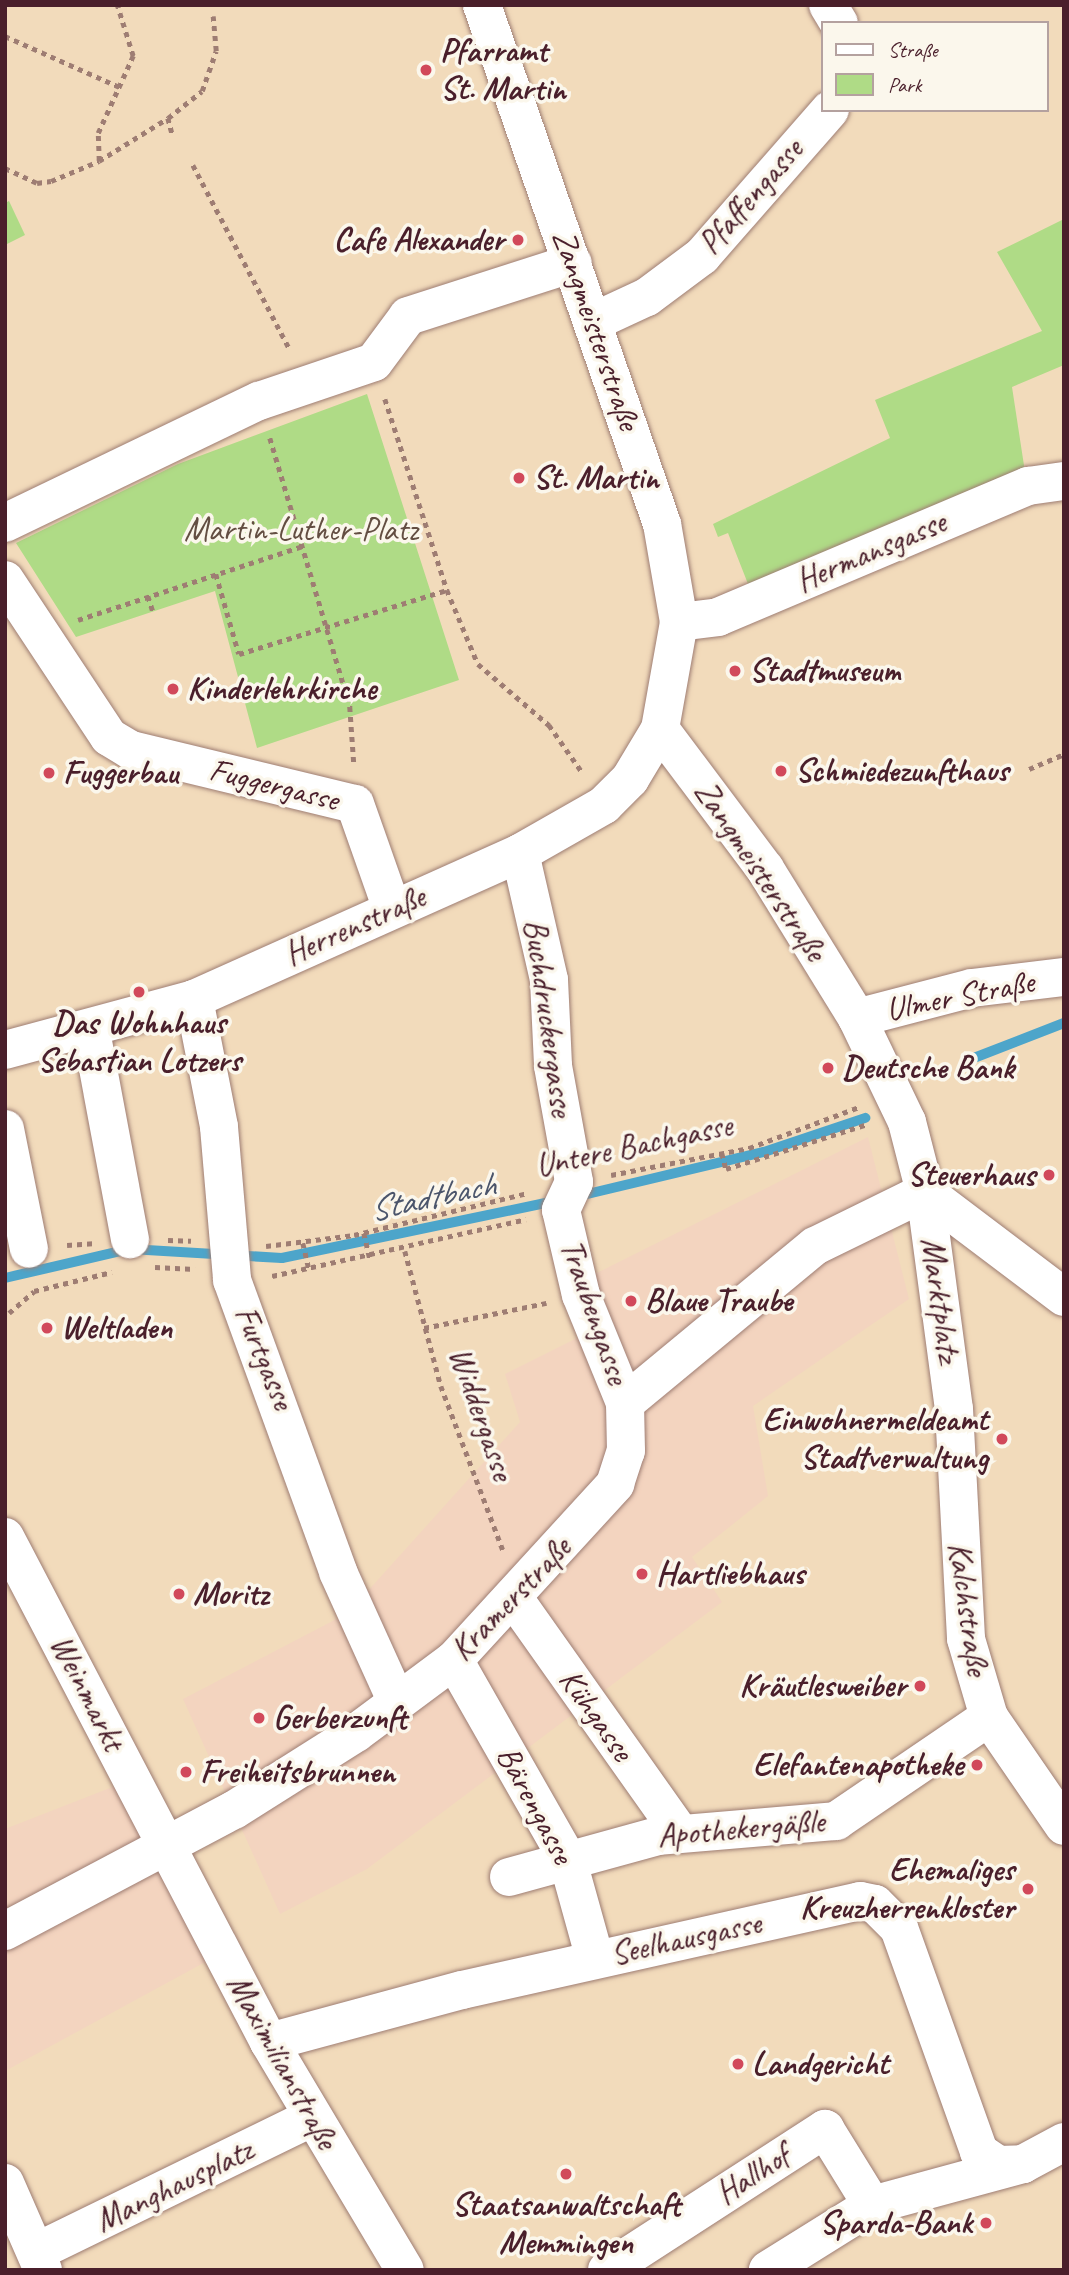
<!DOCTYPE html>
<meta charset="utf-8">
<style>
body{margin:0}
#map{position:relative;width:1069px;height:2275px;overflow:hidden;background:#f2dbbb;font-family:Caveat,sans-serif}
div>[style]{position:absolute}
.built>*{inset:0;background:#f3d4bf}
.green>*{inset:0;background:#afdb86}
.stream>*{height:10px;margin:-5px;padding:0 5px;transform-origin:5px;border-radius:5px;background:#4da5ca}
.path>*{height:4.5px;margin-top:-2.25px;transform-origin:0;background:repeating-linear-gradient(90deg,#9e7d73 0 5px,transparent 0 10px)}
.roads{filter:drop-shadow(0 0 2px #9e7d73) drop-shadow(0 0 2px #9e7d73)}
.minor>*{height:38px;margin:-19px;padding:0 19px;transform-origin:19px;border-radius:19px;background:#fff}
.dots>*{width:19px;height:19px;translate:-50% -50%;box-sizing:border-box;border:4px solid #fbf7ec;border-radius:50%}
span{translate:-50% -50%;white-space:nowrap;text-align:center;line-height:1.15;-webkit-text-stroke:7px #fbf7ec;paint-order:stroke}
.poi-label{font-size:33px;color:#4a1f2b;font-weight:700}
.left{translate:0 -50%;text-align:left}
.right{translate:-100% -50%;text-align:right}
.street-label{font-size:33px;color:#4a1f2b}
.park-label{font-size:33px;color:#634e42}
.water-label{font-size:35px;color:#4b556b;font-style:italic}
.frame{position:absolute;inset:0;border:7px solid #4a1f2b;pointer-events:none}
.legend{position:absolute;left:821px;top:21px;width:228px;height:91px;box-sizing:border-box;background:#fbf7ec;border:2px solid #b4a19f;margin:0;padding:9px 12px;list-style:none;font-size:21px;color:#4a1f2b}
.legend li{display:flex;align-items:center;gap:14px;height:35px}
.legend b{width:35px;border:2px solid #b4a19f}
</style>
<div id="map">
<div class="built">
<i style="clip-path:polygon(868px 1137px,909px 1299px,753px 1406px,768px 1496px,692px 1557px,722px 1602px,367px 1869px,280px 1914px,183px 1699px,348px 1613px,520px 1422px,505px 1374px,587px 1333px,585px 1279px)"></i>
<i style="clip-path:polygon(115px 1786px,209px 1960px,5px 2071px,5px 1829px)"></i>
</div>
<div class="green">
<i style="clip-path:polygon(9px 201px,25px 235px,5px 245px,5px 203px)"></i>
<i style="clip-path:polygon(1064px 219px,1064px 365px,1012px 387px,1025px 472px,750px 589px,728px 533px,718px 537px,713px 524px,890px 438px,875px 400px,1042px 331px,997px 252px)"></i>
<i style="clip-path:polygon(367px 394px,459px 680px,257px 748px,215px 591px,76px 637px,16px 543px,178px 464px)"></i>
</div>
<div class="stream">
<i style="left:966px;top:1061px;width:105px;rotate:-21.2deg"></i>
<i style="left:579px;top:1196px;width:190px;rotate:-13.4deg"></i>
<i style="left:764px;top:1152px;width:107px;rotate:-18.6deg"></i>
<i style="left:5px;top:1278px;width:128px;rotate:-13.1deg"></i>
<i style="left:130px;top:1249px;width:152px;rotate:3.4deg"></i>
<i style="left:282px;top:1258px;width:280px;rotate:-11.8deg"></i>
</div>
<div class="path">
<i style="left:5px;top:36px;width:128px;rotate:24deg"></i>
<i style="left:168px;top:118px;width:16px;rotate:75deg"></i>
<i style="left:99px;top:161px;width:28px;rotate:-92deg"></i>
<i style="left:98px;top:133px;width:85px;rotate:-65.6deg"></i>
<i style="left:133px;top:56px;width:53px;rotate:-107.4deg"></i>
<i style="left:193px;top:165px;width:209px;rotate:62.3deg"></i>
<i style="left:5px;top:168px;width:35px;rotate:25deg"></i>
<i style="left:37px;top:183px;width:14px;rotate:-8deg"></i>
<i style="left:51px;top:181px;width:52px;rotate:-22.6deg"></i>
<i style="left:99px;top:161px;width:81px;rotate:-31.9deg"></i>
<i style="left:168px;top:118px;width:43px;rotate:-38.5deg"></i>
<i style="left:202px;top:91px;width:42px;rotate:-70.7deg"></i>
<i style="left:216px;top:51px;width:35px;rotate:-95deg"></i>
<i style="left:385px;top:399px;width:201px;rotate:72deg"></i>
<i style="left:447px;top:590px;width:80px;rotate:67.3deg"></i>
<i style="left:478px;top:664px;width:94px;rotate:40.7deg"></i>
<i style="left:549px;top:725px;width:57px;rotate:54.9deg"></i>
<i style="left:270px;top:438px;width:281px;rotate:73.4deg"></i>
<i style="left:350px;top:707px;width:57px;rotate:86deg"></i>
<i style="left:216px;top:574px;width:83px;rotate:74deg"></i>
<i style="left:239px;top:654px;width:218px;rotate:-17.1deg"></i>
<i style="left:148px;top:596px;width:19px;rotate:72deg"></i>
<i style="left:78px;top:620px;width:237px;rotate:-18.2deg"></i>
<i style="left:1029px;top:769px;width:38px;rotate:-23deg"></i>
<i style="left:722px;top:1153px;width:16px;rotate:76deg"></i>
<i style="left:726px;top:1169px;width:149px;rotate:-17.6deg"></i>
<i style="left:611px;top:1175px;width:141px;rotate:-11.1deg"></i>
<i style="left:749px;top:1148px;width:117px;rotate:-20.4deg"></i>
<i style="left:364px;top:1233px;width:26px;rotate:77deg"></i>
<i style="left:168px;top:1240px;width:23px;rotate:2deg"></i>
<i style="left:303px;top:1243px;width:28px;rotate:77deg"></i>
<i style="left:67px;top:1245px;width:26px;rotate:-4deg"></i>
<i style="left:266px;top:1246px;width:89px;rotate:-7.1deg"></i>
<i style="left:354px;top:1235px;width:179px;rotate:-13.6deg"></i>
<i style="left:405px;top:1251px;width:140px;rotate:75.1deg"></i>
<i style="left:441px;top:1386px;width:175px;rotate:69.3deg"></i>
<i style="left:155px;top:1267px;width:40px;rotate:2.9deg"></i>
<i style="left:272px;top:1276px;width:260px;rotate:-12.6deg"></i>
<i style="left:9px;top:1313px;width:33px;rotate:-41deg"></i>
<i style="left:34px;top:1291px;width:80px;rotate:-13.7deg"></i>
<i style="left:424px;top:1328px;width:125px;rotate:-11.6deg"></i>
</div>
<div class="roads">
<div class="minor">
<i style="left:828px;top:5px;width:21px;rotate:59deg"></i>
<i style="left:595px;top:321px;width:57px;rotate:-24.8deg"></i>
<i style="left:647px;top:297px;width:69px;rotate:-36.7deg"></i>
<i style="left:702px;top:256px;width:194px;rotate:-48.8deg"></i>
<i style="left:5px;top:523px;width:282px;rotate:-25.7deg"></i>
<i style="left:259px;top:401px;width:121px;rotate:-18.7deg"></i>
<i style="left:374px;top:362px;width:57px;rotate:-53.5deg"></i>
<i style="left:408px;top:316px;width:173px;rotate:-17.8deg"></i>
<i style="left:5px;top:580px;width:188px;rotate:56.5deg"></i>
<i style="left:109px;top:737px;width:26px;rotate:31deg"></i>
<i style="left:131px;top:750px;width:230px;rotate:13.6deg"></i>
<i style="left:355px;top:804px;width:111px;rotate:70.6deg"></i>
<i style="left:679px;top:622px;width:39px;rotate:-7deg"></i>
<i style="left:718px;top:617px;width:337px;rotate:-22.9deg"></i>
<i style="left:1028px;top:486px;width:36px;rotate:-8deg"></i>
<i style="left:660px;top:729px;width:175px;rotate:53.1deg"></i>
<i style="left:765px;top:869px;width:175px;rotate:58.3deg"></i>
<i style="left:857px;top:1018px;width:115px;rotate:64.3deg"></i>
<i style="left:907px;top:1122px;width:72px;rotate:75.6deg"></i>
<i style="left:925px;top:1192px;width:219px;rotate:82.4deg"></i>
<i style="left:954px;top:1409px;width:230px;rotate:87deg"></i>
<i style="left:966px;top:1639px;width:81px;rotate:73.6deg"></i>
<i style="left:989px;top:1717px;width:132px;rotate:55.5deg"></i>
<i style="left:520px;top:853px;width:130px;rotate:77.1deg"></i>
<i style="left:549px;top:980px;width:86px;rotate:87.3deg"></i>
<i style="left:553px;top:1066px;width:118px;rotate:79.7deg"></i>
<i style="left:574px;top:1182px;width:31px;rotate:115deg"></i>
<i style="left:561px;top:1210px;width:87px;rotate:76.8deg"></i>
<i style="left:581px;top:1295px;width:117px;rotate:67.8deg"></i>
<i style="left:194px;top:999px;width:130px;rotate:78.9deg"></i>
<i style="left:219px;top:1127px;width:154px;rotate:85.1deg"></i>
<i style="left:232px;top:1280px;width:311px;rotate:70deg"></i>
<i style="left:338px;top:1572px;width:143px;rotate:65.6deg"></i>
<i style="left:857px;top:1018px;width:119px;rotate:-14.6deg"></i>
<i style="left:972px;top:988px;width:93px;rotate:-6.8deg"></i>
<i style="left:91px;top:1031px;width:212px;rotate:79.4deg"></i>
<i style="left:5px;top:1050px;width:196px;rotate:-15.1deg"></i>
<i style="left:194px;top:999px;width:357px;rotate:-24.1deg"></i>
<i style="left:520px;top:853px;width:97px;rotate:-29.7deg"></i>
<i style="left:604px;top:805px;width:37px;rotate:-45deg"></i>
<i style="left:630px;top:779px;width:58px;rotate:-59deg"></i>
<i style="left:660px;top:729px;width:109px;rotate:-79.9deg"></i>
<i style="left:679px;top:622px;width:99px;rotate:-99.8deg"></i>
<i style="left:662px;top:524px;width:549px;rotate:-109.13deg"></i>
<i style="left:5px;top:1129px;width:122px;rotate:78.7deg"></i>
<i style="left:5px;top:1537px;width:570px;rotate:62.4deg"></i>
<i style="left:269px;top:2042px;width:265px;rotate:59.2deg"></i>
<i style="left:513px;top:1597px;width:289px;rotate:54.7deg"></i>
<i style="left:454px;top:1660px;width:228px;rotate:60.3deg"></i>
<i style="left:567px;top:1858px;width:105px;rotate:74.5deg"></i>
<i style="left:509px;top:1877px;width:155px;rotate:-15.4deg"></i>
<i style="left:658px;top:1836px;width:179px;rotate:-4.8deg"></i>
<i style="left:836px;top:1821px;width:185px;rotate:-34.2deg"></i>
<i style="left:5px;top:1931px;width:259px;rotate:-27.9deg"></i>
<i style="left:234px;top:1810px;width:144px;rotate:-32.3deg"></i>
<i style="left:356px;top:1733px;width:122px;rotate:-36.7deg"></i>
<i style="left:454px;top:1660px;width:239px;rotate:-47.5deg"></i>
<i style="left:615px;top:1484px;width:35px;rotate:-72deg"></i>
<i style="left:626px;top:1451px;width:48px;rotate:-91.2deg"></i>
<i style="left:625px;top:1403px;width:246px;rotate:-39.6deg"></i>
<i style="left:815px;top:1246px;width:123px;rotate:-26.1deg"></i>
<i style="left:925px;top:1192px;width:174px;rotate:37.1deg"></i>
<i style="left:269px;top:2042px;width:200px;rotate:-15.1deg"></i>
<i style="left:462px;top:1990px;width:408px;rotate:-12.6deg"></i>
<i style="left:860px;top:1901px;width:15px;rotate:11deg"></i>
<i style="left:875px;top:1904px;width:34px;rotate:45deg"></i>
<i style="left:899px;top:1928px;width:238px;rotate:70.3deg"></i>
<i style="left:979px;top:2152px;width:23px;rotate:34deg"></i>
<i style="left:998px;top:2165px;width:25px;rotate:-2deg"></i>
<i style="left:5px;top:2183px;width:95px;rotate:66.4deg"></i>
<i style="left:872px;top:2205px;width:156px;rotate:-15.2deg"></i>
<i style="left:1023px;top:2164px;width:47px;rotate:-28.2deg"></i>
<i style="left:36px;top:2252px;width:306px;rotate:-26deg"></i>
<i style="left:607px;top:2270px;width:260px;rotate:-32.9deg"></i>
<i style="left:825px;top:2129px;width:89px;rotate:58.3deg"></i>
<i style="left:872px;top:2205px;width:123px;rotate:148deg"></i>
</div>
</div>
<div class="dots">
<i style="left:426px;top:70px;background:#d1495b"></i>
<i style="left:518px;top:240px;background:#d1495b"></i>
<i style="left:519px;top:478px;background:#d1495b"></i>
<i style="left:735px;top:671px;background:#d1495b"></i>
<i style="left:173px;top:689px;background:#d1495b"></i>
<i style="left:781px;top:771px;background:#d1495b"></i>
<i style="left:49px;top:773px;background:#d1495b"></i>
<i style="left:139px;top:992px;background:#d1495b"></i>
<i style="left:828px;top:1068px;background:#d1495b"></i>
<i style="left:1049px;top:1175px;background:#d1495b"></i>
<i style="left:631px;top:1301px;background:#d1495b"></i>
<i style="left:47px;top:1328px;background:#d1495b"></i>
<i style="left:1002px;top:1439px;background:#d1495b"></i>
<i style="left:642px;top:1574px;background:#d1495b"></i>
<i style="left:179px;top:1594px;background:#d1495b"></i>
<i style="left:920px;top:1686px;background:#d1495b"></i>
<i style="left:259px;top:1718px;background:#d1495b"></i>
<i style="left:977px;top:1765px;background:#d1495b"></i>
<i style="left:186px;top:1772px;background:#d1495b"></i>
<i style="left:1028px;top:1889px;background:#d1495b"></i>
<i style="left:738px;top:2064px;background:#d1495b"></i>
<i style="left:566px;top:2174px;background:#d1495b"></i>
<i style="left:986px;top:2223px;background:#d1495b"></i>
</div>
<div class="poi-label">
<span class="left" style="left:440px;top:70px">Pfarramt<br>St. Martin</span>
<span class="right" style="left:504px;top:240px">Cafe Alexander</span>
<span class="left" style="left:533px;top:478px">St. Martin</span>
<span class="left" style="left:749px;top:671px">Stadtmuseum</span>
<span class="left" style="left:187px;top:689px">Kinderlehrkirche</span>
<span class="left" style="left:795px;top:771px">Schmiedezunfthaus</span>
<span class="left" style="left:63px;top:773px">Fuggerbau</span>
<span style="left:139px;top:1042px">Das Wohnhaus<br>Sebastian Lotzers</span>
<span class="left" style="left:842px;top:1068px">Deutsche Bank</span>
<span class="right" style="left:1035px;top:1175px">Steuerhaus</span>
<span class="left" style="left:645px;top:1301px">Blaue Traube</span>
<span class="left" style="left:61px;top:1328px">Weltladen</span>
<span class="right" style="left:988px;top:1439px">Einwohnermeldeamt<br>Stadtverwaltung</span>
<span class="left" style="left:656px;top:1574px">Hartliebhaus</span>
<span class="left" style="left:193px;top:1594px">Moritz</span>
<span class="right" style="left:906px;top:1686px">Kräutlesweiber</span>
<span class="left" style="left:273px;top:1718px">Gerberzunft</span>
<span class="right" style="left:963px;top:1765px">Elefantenapotheke</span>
<span class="left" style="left:200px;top:1772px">Freiheitsbrunnen</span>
<span class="right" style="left:1014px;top:1889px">Ehemaliges<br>Kreuzherrenkloster</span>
<span class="left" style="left:752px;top:2064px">Landgericht</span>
<span style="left:566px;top:2224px">Staatsanwaltschaft<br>Memmingen</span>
<span class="right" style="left:972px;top:2223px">Sparda-Bank</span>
</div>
<div class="street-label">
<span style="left:751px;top:197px;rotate:-49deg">Pfaffengasse</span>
<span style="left:596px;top:330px;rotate:71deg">Zangmeisterstraße</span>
<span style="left:871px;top:552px;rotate:-23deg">Hermansgasse</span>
<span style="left:274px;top:785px;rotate:14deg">Fuggergasse</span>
<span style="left:760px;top:871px;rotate:56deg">Zangmeisterstraße</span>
<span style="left:355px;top:926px;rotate:-24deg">Herrenstraße</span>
<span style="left:960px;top:996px;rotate:-11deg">Ulmer Straße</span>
<span style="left:548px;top:1018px;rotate:82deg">Buchdruckergasse</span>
<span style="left:634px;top:1146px;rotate:-12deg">Untere Bachgasse</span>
<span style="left:940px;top:1300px;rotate:82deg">Marktplatz</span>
<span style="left:594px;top:1312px;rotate:71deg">Traubengasse</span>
<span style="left:264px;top:1358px;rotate:68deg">Furtgasse</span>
<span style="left:481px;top:1414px;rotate:71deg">Widdergasse</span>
<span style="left:511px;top:1599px;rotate:-46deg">Kramerstraße</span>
<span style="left:968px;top:1609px;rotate:82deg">Kalchstraße</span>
<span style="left:87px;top:1693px;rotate:63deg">Weinmarkt</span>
<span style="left:596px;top:1715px;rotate:55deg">Kühgasse</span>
<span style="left:535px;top:1805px;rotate:62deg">Bärengasse</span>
<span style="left:741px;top:1829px;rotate:-5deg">Apothekergäßle</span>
<span style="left:686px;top:1939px;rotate:-12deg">Seelhausgasse</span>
<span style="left:282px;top:2062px;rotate:61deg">Maximilianstraße</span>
<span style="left:753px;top:2175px;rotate:-33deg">Hallhof</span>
<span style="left:174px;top:2186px;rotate:-26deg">Manghausplatz</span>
</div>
<div class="park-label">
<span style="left:301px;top:530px">Martin-Luther-Platz</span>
</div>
<div class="water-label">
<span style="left:432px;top:1197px;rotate:-12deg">Stadtbach</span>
</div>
<div class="frame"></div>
<ul class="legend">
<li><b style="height:9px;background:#fff"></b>Straße</li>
<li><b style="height:19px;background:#afdb86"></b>Park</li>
</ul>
</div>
